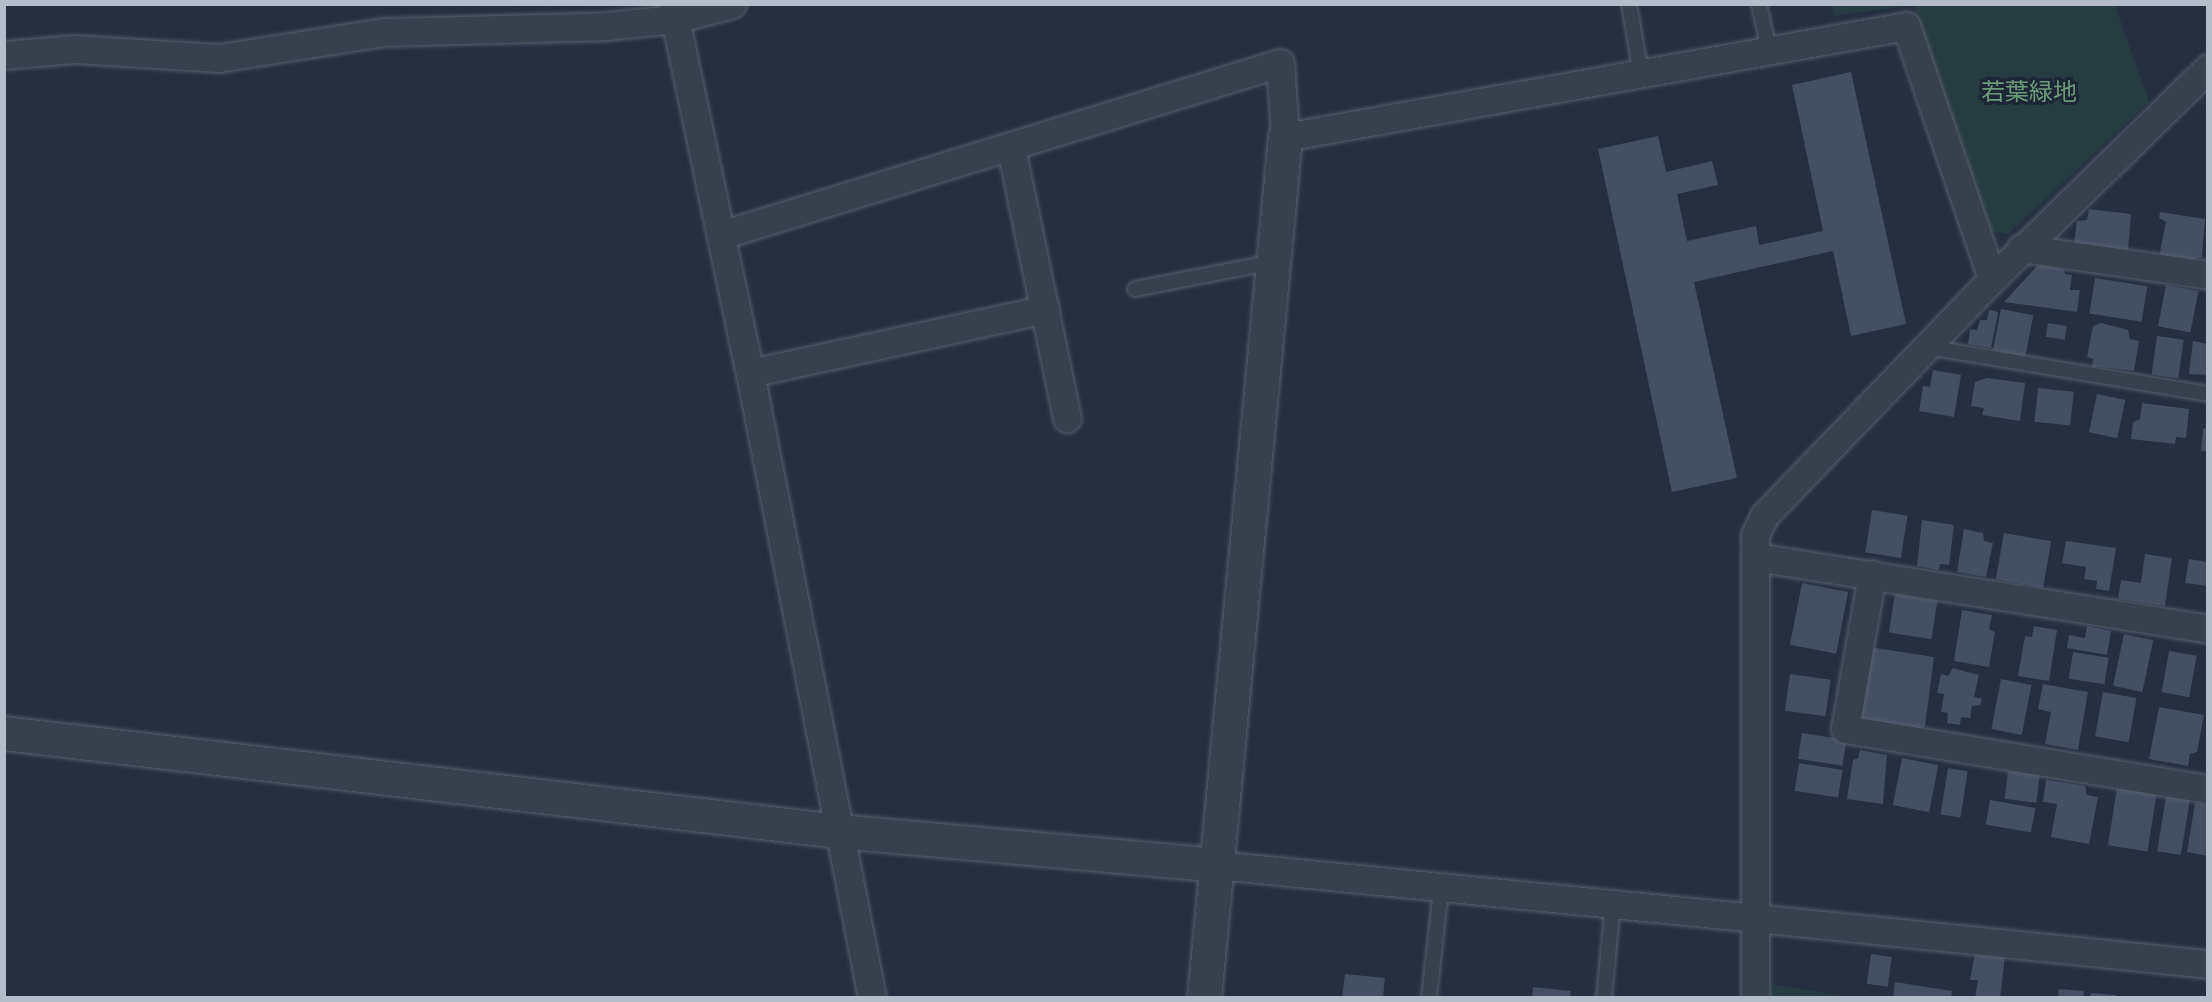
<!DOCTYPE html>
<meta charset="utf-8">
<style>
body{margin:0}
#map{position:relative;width:2212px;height:1002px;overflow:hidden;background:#252f40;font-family:"Alegreya Sans","Noto Sans JP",sans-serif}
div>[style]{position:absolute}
.green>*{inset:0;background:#273c41}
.building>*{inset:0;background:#444f62;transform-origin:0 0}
.roads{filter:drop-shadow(0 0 2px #575f6d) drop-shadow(0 0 2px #575f6d)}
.service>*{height:14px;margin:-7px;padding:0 7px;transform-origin:7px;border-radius:7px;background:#39414f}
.minor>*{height:27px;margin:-13.5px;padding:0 13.5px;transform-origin:13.5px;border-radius:13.5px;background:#39414f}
.tertiary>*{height:33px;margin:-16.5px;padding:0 16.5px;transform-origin:16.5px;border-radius:16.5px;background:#39414f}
span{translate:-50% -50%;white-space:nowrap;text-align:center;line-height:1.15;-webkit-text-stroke:6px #1e2635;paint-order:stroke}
.park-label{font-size:24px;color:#6c9b79}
.frame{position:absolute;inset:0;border:6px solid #b5bcca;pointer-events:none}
</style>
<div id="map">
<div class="green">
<i style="clip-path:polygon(1831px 5px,2115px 5px,2149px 102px,2008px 234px,1973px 228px,1914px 5px,1834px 16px)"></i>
<i style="clip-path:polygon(1770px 984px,1850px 997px,1770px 997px)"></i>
</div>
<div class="building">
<i style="clip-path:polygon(1851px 72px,1906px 324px,1851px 336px,1833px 251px,1694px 282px,1737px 478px,1672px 492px,1598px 149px,1658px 136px,1666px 172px,1712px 161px,1718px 185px,1677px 194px,1687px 241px,1756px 226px,1759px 245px,1823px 231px,1792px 85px)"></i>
<i style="clip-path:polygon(2089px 209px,2131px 214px,2128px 251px,2074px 244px,2077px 221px,2087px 220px)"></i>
<i style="clip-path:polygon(2160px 212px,2205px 219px,2202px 257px,2192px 260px,2159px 257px,2166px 222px,2159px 218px)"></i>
<i style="clip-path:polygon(2038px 265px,2064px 269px,2065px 274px,2072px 275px,2070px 290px,2080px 290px,2077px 312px,2004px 302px)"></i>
<i style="left:2095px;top:278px;width:53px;height:36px;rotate:9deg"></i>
<i style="left:2166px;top:285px;width:33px;height:42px;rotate:11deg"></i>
<i style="left:2001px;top:309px;width:33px;height:42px;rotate:11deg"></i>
<i style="clip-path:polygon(1989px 310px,1998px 312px,1991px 348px,1968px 344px,1970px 329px,1977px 330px,1980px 320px,1987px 320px)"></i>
<i style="left:2048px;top:323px;width:19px;height:14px;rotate:9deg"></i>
<i style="clip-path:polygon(2101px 323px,2128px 330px,2130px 339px,2139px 341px,2134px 371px,2092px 366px,2093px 359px,2087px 357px,2093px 326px)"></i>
<i style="left:2157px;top:336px;width:27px;height:39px;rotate:8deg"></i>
<i style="clip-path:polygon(2193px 341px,2208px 344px,2208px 375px,2189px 374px)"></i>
<i style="clip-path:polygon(1933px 370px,1961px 375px,1954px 417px,1919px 411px,1923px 386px,1930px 387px)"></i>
<i style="clip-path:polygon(1987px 378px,2025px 383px,2020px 421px,1982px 415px,1984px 408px,1971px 406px,1975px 382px)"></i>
<i style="left:2038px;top:388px;width:36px;height:34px;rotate:6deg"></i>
<i style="left:2097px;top:394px;width:29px;height:39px;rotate:12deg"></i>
<i style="clip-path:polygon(2142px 403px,2189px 409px,2186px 438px,2176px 437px,2175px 444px,2131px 439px,2133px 422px,2140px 419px)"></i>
<i style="clip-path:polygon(2208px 427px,2208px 451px,2201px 451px,2203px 429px)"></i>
<i style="left:1872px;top:510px;width:36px;height:43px;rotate:9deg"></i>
<i style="clip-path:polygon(1922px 520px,1954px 525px,1949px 565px,1940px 564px,1939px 570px,1917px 566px)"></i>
<i style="clip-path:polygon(1964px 529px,1983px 533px,1984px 541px,1993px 543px,1986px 577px,1957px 572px)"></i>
<i style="left:2004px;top:533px;width:48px;height:47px;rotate:10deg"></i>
<i style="clip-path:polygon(2066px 541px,2116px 548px,2109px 591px,2096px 589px,2097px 581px,2084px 579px,2086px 567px,2062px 563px)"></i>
<i style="clip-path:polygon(2145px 554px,2172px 558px,2165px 606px,2118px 599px,2121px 580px,2141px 583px)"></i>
<i style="clip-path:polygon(2189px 559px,2208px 562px,2208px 586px,2185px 583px)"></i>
<i style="left:1802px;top:583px;width:47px;height:63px;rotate:11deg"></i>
<i style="left:1895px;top:594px;width:43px;height:39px;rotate:9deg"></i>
<i style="clip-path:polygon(1962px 610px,1992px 615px,1989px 629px,1995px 632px,1989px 667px,1954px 661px)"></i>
<i style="clip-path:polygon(2034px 626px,2057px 630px,2049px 681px,2018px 676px,2025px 636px,2032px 637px)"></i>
<i style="clip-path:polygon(2087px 626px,2111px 631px,2107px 655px,2067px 648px,2069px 635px,2085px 638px)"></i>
<i style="left:2124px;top:634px;width:30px;height:53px;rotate:12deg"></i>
<i style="clip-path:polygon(1863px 646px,1934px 657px,1925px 726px,1918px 731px,1862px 721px,1854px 708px)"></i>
<i style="left:2169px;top:651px;width:28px;height:42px;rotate:10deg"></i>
<i style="left:2073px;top:652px;width:36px;height:27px;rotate:9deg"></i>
<i style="clip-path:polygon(1953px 668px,1979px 675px,1974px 697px,1982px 699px,1980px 705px,1972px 706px,1970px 718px,1961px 717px,1960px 725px,1947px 723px,1948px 713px,1941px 712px,1944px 694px,1937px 693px,1941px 674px,1948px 676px)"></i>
<i style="left:1790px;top:674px;width:41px;height:37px;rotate:8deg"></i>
<i style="left:2001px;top:679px;width:31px;height:51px;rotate:11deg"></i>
<i style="clip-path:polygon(2043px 684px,2088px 692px,2078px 750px,2045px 744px,2051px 712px,2038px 709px)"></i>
<i style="left:2103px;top:692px;width:34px;height:45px;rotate:10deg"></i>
<i style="clip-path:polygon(2159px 707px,2204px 715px,2197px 752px,2190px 754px,2188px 766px,2149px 759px)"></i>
<i style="left:1802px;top:733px;width:45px;height:26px;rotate:9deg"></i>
<i style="clip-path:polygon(1860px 750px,1887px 755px,1883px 804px,1847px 799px,1853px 760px,1858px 758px)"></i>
<i style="left:1902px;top:758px;width:37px;height:48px;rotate:11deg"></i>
<i style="left:1799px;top:763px;width:44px;height:28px;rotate:9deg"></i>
<i style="left:1948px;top:768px;width:20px;height:47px;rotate:9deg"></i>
<i style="left:2008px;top:771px;width:32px;height:28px;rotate:7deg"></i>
<i style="clip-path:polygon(2046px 780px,2085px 786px,2087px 795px,2098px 797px,2089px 844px,2051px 837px,2057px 804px,2043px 802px)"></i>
<i style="left:2117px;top:788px;width:40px;height:58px;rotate:9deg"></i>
<i style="left:2166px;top:796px;width:24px;height:56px;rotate:9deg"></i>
<i style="left:1990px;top:800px;width:46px;height:25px;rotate:10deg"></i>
<i style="clip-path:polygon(2195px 803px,2208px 805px,2208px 856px,2187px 852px)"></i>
<i style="clip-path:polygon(1975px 953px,2005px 957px,2000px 998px,1975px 998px,1978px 980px,1970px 980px)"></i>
<i style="left:1871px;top:954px;width:21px;height:30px;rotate:8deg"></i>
<i style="clip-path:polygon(1345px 974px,1385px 978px,1383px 998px,1342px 998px)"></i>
<i style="clip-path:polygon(1895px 982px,1952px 991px,1951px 998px,1893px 998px)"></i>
<i style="clip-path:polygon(1533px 987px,1571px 991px,1570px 998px,1532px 998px)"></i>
<i style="clip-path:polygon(2059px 989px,2084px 991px,2083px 998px,2058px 998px)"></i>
<i style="clip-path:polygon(2091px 993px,2116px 995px,2115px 998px,2090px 998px)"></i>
</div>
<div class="roads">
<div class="service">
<i style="left:1629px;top:4px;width:71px;rotate:80.3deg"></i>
<i style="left:1759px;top:4px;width:47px;rotate:77.7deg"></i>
<i style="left:1135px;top:289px;width:141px;rotate:-11.1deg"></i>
<i style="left:1927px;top:347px;width:285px;rotate:9.5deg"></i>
<i style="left:1429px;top:998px;width:110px;rotate:-83.7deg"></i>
<i style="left:1604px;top:998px;width:95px;rotate:-84.6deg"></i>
</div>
<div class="minor">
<i style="left:672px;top:4px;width:377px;rotate:78.1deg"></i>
<i style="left:750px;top:373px;width:637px;rotate:78.95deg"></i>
<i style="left:4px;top:55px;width:71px;rotate:-4.8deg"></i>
<i style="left:75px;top:49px;width:144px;rotate:3.6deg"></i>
<i style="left:219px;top:58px;width:167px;rotate:-9deg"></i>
<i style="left:384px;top:32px;width:222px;rotate:-1.5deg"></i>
<i style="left:606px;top:26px;width:69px;rotate:-5.8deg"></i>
<i style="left:675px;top:19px;width:59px;rotate:-14.7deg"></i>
<i style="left:1011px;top:148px;width:276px;rotate:78.3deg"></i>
<i style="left:721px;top:235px;width:585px;rotate:-17.1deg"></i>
<i style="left:1280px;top:63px;width:74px;rotate:86.1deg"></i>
<i style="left:1285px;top:137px;width:631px;rotate:-10.13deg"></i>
<i style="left:1906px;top:26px;width:267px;rotate:71.2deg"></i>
<i style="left:1992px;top:279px;width:329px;rotate:133.9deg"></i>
<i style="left:1764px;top:516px;width:21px;rotate:115deg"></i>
<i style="left:1755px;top:535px;width:383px;rotate:90deg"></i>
<i style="left:1755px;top:918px;width:541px;rotate:-174.37deg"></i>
<i style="left:2021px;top:248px;width:189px;rotate:8.2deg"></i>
<i style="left:1992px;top:279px;width:302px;rotate:-44.3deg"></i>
<i style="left:750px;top:373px;width:302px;rotate:-12.2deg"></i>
<i style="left:1755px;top:557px;width:459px;rotate:9deg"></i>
<i style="left:1872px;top:574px;width:157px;rotate:99.9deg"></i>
<i style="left:1845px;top:729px;width:368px;rotate:9.4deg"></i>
<i style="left:1755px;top:998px;width:80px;rotate:-90deg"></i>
<i style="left:1755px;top:918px;width:455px;rotate:5.8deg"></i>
</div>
<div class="tertiary">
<i style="left:4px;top:733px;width:840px;rotate:6.7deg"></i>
<i style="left:838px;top:831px;width:381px;rotate:5.1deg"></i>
<i style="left:1204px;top:998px;width:865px;rotate:-84.63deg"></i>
</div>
</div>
<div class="park-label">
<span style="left:2029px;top:94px">若葉緑地</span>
</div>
<div class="frame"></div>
</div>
